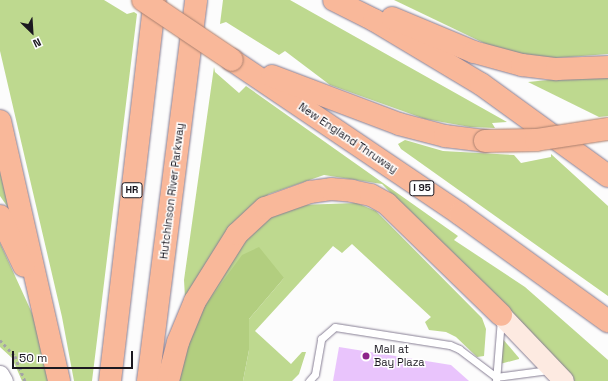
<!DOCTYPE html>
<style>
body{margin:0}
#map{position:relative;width:608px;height:381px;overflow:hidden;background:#fcfcfc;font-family:"Space Grotesk",sans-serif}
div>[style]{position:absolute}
.green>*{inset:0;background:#bed98f}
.forest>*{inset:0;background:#b2ce7f}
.building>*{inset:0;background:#e9c4fc}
.path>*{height:2.5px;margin-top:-1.25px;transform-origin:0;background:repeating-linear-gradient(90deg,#a4a3a6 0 3px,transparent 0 6px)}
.roads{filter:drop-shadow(0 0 1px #877f94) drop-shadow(0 0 1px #877f94)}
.service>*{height:7px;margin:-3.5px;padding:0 3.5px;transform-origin:3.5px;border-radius:3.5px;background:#fff}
.tertiary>*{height:17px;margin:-8.5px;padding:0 8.5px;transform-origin:8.5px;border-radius:8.5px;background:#fff}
.secondary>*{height:20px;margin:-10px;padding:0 10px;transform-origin:10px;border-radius:10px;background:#fdeae1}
.motorway>*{height:22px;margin:-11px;padding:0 11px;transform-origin:11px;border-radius:11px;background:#f9b89a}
.bridges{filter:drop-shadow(0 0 1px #ab806f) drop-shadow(0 0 1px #ab806f)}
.motorway-bridge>*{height:22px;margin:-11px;padding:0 11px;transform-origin:11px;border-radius:11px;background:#f9b89a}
.dots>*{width:11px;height:11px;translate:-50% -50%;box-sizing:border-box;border:2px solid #fff;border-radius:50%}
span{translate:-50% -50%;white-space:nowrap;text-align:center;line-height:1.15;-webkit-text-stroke:3px #fff;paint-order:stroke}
.shield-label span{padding:1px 3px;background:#fff;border:1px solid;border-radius:3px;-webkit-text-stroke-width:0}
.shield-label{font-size:10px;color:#1b1820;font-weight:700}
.street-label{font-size:11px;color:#1b1820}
.poi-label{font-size:11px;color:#1b1820}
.left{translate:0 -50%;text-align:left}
.north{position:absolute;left:12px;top:12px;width:40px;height:40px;-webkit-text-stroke:3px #fff;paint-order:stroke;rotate:155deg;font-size:11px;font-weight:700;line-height:16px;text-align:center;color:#1b1820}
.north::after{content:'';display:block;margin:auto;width:14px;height:18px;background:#1b1820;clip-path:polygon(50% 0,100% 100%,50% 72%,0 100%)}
.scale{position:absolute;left:12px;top:351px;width:121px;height:18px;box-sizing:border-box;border:2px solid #1b1820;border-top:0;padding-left:5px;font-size:12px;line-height:14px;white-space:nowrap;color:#1b1820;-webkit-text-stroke:3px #fff;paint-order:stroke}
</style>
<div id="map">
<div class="green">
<i style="clip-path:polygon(0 0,104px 0,127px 14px,134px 12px,137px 14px,92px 381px,74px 381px,62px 317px,0 51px)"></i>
<i style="clip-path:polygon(223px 0,290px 0,507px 122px,492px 123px,495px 128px,470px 127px,425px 119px,330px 85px,285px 51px,279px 55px,226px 22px,220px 24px)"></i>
<i style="clip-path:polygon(394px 0,608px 0,608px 54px,543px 59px,490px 46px)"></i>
<i style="clip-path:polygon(214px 67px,215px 72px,239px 93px,246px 86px,458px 236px,454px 240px,525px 287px,608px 360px,608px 381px,573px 381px,382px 184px,324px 175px,269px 194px,238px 219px,185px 298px,184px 280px)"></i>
<i style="clip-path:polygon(608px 74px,608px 116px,599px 117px,528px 82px)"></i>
<i style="clip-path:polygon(405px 140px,443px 151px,514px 155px,521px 163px,551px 157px,551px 154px,608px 206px,608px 296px,401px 149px,398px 144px)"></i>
<i style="clip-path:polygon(0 171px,9px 209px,0 196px)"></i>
<i style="clip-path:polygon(357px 203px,376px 211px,482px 318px,486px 329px,484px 356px,477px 357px,456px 337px,446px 332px,429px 330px,425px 322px,431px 317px,352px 244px,342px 253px,333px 246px,255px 331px,291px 364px,302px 352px,306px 352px,299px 374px,292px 381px,243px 381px,249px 350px,249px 319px,284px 278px,192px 324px,257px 222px,299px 205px)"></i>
<i style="clip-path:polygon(0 243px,37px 324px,50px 381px,22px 381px,12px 358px,0 347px)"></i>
<i style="clip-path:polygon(502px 338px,519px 358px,519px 359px,500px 364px)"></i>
</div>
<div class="forest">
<i style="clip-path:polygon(259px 247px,284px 278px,249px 319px,249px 350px,243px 381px,175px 381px,192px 324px,242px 255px)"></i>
</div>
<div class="building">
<i style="clip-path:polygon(339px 347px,451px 365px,469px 381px,333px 381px)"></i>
</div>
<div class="path">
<i style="left:0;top:340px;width:22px;rotate:47deg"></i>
<i style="left:15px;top:356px;width:27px;rotate:68deg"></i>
</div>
<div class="roads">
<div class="service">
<i style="left:309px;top:381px;width:9px;rotate:-49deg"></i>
<i style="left:315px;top:374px;width:36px;rotate:-80deg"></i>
<i style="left:321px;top:339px;width:18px;rotate:-41deg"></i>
<i style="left:335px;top:327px;width:116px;rotate:8.9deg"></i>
<i style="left:450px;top:345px;width:10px;rotate:24deg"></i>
<i style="left:459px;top:349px;width:46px;rotate:37.1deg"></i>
<i style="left:496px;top:377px;width:53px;rotate:-7.5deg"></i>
<i style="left:496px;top:381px;width:62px;rotate:-85.4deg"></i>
</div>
<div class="tertiary">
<i style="left:0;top:374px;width:8px;rotate:60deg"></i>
</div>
<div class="secondary">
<i style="left:501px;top:315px;width:91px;rotate:46.3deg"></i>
</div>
<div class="motorway">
<i style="left:334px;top:0;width:45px;rotate:26.6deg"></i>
<i style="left:374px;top:20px;width:125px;rotate:30.9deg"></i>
<i style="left:481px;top:84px;width:157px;rotate:35.9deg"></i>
<i style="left:392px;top:18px;width:89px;rotate:22.5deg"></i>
<i style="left:474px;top:52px;width:50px;rotate:15.2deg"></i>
<i style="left:522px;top:65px;width:35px;rotate:7deg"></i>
<i style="left:557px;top:69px;width:51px;rotate:-2.2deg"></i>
<i style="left:232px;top:60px;width:275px;rotate:34deg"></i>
<i style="left:460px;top:214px;width:183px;rotate:35.9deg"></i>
<i style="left:272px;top:76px;width:136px;rotate:20.7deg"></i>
<i style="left:399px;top:124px;width:48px;rotate:14.6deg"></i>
<i style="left:445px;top:136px;width:40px;rotate:7.1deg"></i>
<i style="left:0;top:121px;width:267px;rotate:77.2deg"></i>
<i style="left:0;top:216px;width:55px;rotate:64.4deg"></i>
<i style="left:110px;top:381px;width:384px;rotate:-83.3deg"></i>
<i style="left:148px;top:381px;width:384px;rotate:-82.8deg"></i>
<i style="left:168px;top:381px;width:40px;rotate:-75.6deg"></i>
<i style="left:178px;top:342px;width:44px;rotate:-67.5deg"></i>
<i style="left:195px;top:301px;width:79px;rotate:-57.9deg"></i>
<i style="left:237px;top:234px;width:38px;rotate:-43deg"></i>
<i style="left:265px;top:208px;width:48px;rotate:-19.6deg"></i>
<i style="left:310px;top:192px;width:21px;rotate:-8deg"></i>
<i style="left:331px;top:189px;width:21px;rotate:5deg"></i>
<i style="left:352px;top:191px;width:19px;rotate:12deg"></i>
<i style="left:371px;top:195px;width:18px;rotate:29deg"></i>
<i style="left:387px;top:204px;width:159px;rotate:44.2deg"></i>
</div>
</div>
<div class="bridges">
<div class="motorway-bridge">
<i style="left:143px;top:0;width:107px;rotate:34deg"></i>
<i style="left:485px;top:141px;width:51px;rotate:-1.1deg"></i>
<i style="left:536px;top:140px;width:73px;rotate:-8.7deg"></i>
</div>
</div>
<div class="dots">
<i style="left:366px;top:356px;background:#8e258b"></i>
</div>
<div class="shield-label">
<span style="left:422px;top:188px">I 95</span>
<span style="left:132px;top:190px">HR</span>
</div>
<div class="street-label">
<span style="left:348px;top:138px;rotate:34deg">New England Thruway</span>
<span style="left:172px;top:191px;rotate:-83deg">Hutchinson River Parkway</span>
</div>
<div class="poi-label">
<span class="left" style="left:374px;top:356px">Mall at<br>Bay Plaza</span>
</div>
<div class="north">N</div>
<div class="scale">50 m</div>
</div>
